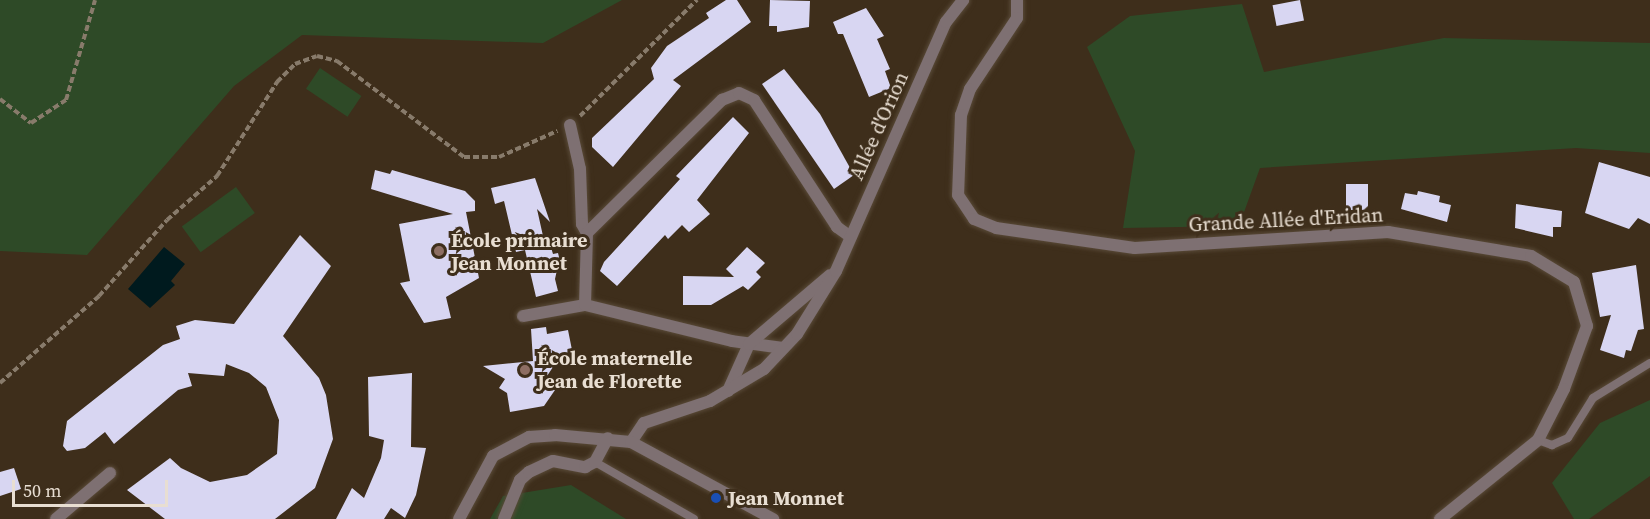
<!DOCTYPE html>
<meta charset="utf-8">
<style>
body{margin:0}
#map{position:relative;width:1650px;height:519px;overflow:hidden;background:#3e2e1b;font-family:"Source Serif 4",serif}
div>[style]{position:absolute}
.green>*{inset:0;background:#2e4a27;transform-origin:0 0}
.water>*{inset:0;background:#001a1e}
.building>*{inset:0;background:#d8d6f2;transform-origin:0 0}
.path>*{height:4px;margin-top:-2px;transform-origin:0;background:repeating-linear-gradient(90deg,#887b6b 0 6px,transparent 0 9px)}
.roads{filter:drop-shadow(0 0 2px #594a38) drop-shadow(0 0 2px #594a38)}
.service>*{height:8px;margin:-4px;padding:0 4px;transform-origin:4px;border-radius:4px;background:#7e7072}
.minor>*{height:12px;margin:-6px;padding:0 6px;transform-origin:6px;border-radius:6px;background:#7e7072}
.dots>*{width:16px;height:16px;translate:-50% -50%;box-sizing:border-box;border:3px solid #3e2e1b;border-radius:50%}
span{translate:-50% -50%;white-space:nowrap;text-align:center;line-height:1.15;-webkit-text-stroke:6px #3e2e1b;paint-order:stroke}
.street-label{font-size:20px;color:#e8ded2}
.poi-label{font-size:20px;color:#e8ded2;font-weight:700}
.left{translate:0 -50%;text-align:left}
.scale{position:absolute;left:12px;top:480px;width:156px;height:27px;box-sizing:border-box;border:3px solid #e8ded2;border-top:0;padding-left:8px;font-size:18px;line-height:21px;white-space:nowrap;color:#e8ded2;-webkit-text-stroke:4px #3e2e1b;paint-order:stroke}
</style>
<div id="map">
<div class="green">
<i style="clip-path:polygon(0 0,622px 0,543px 43px,302px 35px,234px 86px,87px 255px,0 251px)"></i>
<i style="clip-path:polygon(1242px 4px,1264px 72px,1444px 38px,1650px 43px,1650px 153px,1576px 148px,1260px 168px,1239px 226px,1123px 228px,1135px 151px,1087px 47px,1130px 16px)"></i>
<i style="left:320px;top:68px;width:50px;height:25px;rotate:34deg"></i>
<i style="left:236px;top:187px;width:32px;height:67px;rotate:54deg"></i>
<i style="clip-path:polygon(1650px 400px,1650px 476px,1589px 519px,1574px 519px,1552px 483px,1600px 423px)"></i>
<i style="clip-path:polygon(571px 485px,626px 519px,490px 519px,503px 496px)"></i>
</div>
<div class="water">
<i style="clip-path:polygon(164px 247px,185px 264px,171px 281px,175px 285px,150px 308px,128px 289px)"></i>
</div>
<div class="building">
<i style="clip-path:polygon(726px 0,737px 0,751px 22px,673px 80px,681px 86px,613px 167px,592px 147px,592px 138px,654px 79px,651px 68px,667px 46px,709px 18px,706px 13px)"></i>
<i style="clip-path:polygon(770px 0,810px 1px,809px 27px,777px 32px,777px 26px,769px 26px)"></i>
<i style="left:1300px;top:0;width:21px;height:28px;rotate:79deg"></i>
<i style="clip-path:polygon(866px 8px,884px 36px,877px 39px,890px 69px,885px 71px,891px 88px,869px 97px,843px 34px,838px 34px,833px 22px)"></i>
<i style="clip-path:polygon(784px 69px,820px 114px,854px 175px,834px 189px,762px 84px)"></i>
<i style="clip-path:polygon(733px 117px,749px 133px,697px 200px,710px 214px,689px 232px,682px 225px,668px 239px,665px 235px,617px 286px,600px 271px,604px 262px,680px 179px,676px 176px)"></i>
<i style="clip-path:polygon(1599px 162px,1650px 177px,1650px 224px,1638px 218px,1629px 229px,1585px 213px)"></i>
<i style="clip-path:polygon(375px 170px,390px 174px,392px 170px,465px 191px,475px 201px,475px 211px,466px 212px,479px 278px,446px 297px,451px 318px,424px 323px,400px 283px,410px 281px,399px 224px,453px 214px,371px 189px)"></i>
<i style="clip-path:polygon(535px 178px,550px 222px,537px 209px,545px 245px,550px 244px,553px 254px,558px 253px,562px 269px,557px 270px,555px 279px,558px 291px,536px 297px,525px 250px,516px 252px,504px 201px,495px 204px,491px 188px)"></i>
<i style="left:1368px;top:184px;width:26px;height:22px;rotate:90deg"></i>
<i style="clip-path:polygon(1418px 191px,1440px 196px,1439px 202px,1451px 205px,1447px 222px,1401px 209px,1405px 193px,1417px 195px)"></i>
<i style="clip-path:polygon(1516px 204px,1562px 211px,1561px 227px,1553px 227px,1553px 237px,1515px 228px)"></i>
<i style="clip-path:polygon(300px 235px,331px 266px,283px 336px,319px 378px,326px 395px,333px 439px,315px 488px,275px 519px,165px 519px,127px 490px,170px 458px,181px 468px,210px 482px,247px 475px,277px 454px,279px 420px,266px 387px,249px 373px,226px 364px,224px 376px,188px 373px,192px 386px,178px 390px,114px 444px,105px 432px,85px 448px,67px 451px,63px 446px,67px 421px,163px 345px,180px 339px,176px 326px,195px 320px,234px 324px)"></i>
<i style="clip-path:polygon(747px 247px,765px 263px,756px 272px,761px 277px,748px 290px,743px 286px,711px 305px,683px 305px,683px 276px,734px 277px,726px 269px)"></i>
<i style="clip-path:polygon(1636px 265px,1644px 329px,1638px 330px,1631px 351px,1626px 350px,1624px 358px,1600px 350px,1611px 315px,1600px 317px,1592px 273px)"></i>
<i style="clip-path:polygon(546px 327px,547px 334px,568px 330px,573px 355px,559px 358px,543px 382px,555px 390px,544px 406px,510px 412px,507px 393px,499px 388px,505px 379px,483px 366px,533px 361px,531px 329px)"></i>
<i style="clip-path:polygon(412px 373px,411px 447px,426px 448px,416px 495px,405px 518px,391px 508px,384px 519px,336px 519px,352px 488px,364px 498px,381px 458px,384px 440px,369px 436px,368px 377px)"></i>
<i style="clip-path:polygon(14px 468px,21px 489px,0 496px,0 472px)"></i>
</div>
<div class="path">
<i style="left:0;top:99px;width:39px;rotate:38deg"></i>
<i style="left:31px;top:123px;width:42px;rotate:-33.3deg"></i>
<i style="left:66px;top:100px;width:104px;rotate:-73.8deg"></i>
<i style="left:580px;top:116px;width:165px;rotate:-44.8deg"></i>
<i style="left:0;top:383px;width:132px;rotate:-41.3deg"></i>
<i style="left:99px;top:296px;width:102px;rotate:-48.2deg"></i>
<i style="left:167px;top:220px;width:67px;rotate:-41.3deg"></i>
<i style="left:217px;top:176px;width:112px;rotate:-57.4deg"></i>
<i style="left:277px;top:82px;width:25px;rotate:-45deg"></i>
<i style="left:295px;top:64px;width:23px;rotate:-20deg"></i>
<i style="left:317px;top:56px;width:21px;rotate:14deg"></i>
<i style="left:337px;top:61px;width:159px;rotate:37.1deg"></i>
<i style="left:464px;top:157px;width:35px"></i>
<i style="left:499px;top:157px;width:64px;rotate:-24.1deg"></i>
</div>
<div class="roads">
<div class="service">
<i style="left:1538px;top:440px;width:15px;rotate:20deg"></i>
<i style="left:1552px;top:445px;width:17px;rotate:-24deg"></i>
<i style="left:1568px;top:438px;width:47px;rotate:-58deg"></i>
<i style="left:1593px;top:398px;width:67px;rotate:-31.6deg"></i>
<i style="left:595px;top:462px;width:114px;rotate:29.9deg"></i>
</div>
<div class="minor">
<i style="left:1017px;top:0;width:18px;rotate:90deg"></i>
<i style="left:1017px;top:18px;width:85px;rotate:123.5deg"></i>
<i style="left:970px;top:89px;width:28px;rotate:109deg"></i>
<i style="left:961px;top:115px;width:80px;rotate:92.1deg"></i>
<i style="left:958px;top:195px;width:29px;rotate:56deg"></i>
<i style="left:974px;top:219px;width:24px;rotate:22deg"></i>
<i style="left:996px;top:228px;width:140px;rotate:8.2deg"></i>
<i style="left:1135px;top:248px;width:254px;rotate:-3.6deg"></i>
<i style="left:1388px;top:232px;width:145px;rotate:9.5deg"></i>
<i style="left:1531px;top:256px;width:50px;rotate:31.2deg"></i>
<i style="left:1574px;top:282px;width:46px;rotate:73.5deg"></i>
<i style="left:1587px;top:326px;width:67px;rotate:110.1deg"></i>
<i style="left:1564px;top:389px;width:57px;rotate:117deg"></i>
<i style="left:1538px;top:440px;width:126px;rotate:141.1deg"></i>
<i style="left:570px;top:125px;width:45px;rotate:77.2deg"></i>
<i style="left:580px;top:169px;width:55px;rotate:87.9deg"></i>
<i style="left:582px;top:224px;width:10px;rotate:61deg"></i>
<i style="left:523px;top:316px;width:63px;rotate:-10.1deg"></i>
<i style="left:783px;top:348px;width:51px;rotate:-172.2deg"></i>
<i style="left:732px;top:341px;width:151px;rotate:-166.2deg"></i>
<i style="left:585px;top:305px;width:72px;rotate:-88.4deg"></i>
<i style="left:587px;top:233px;width:190px;rotate:-44.6deg"></i>
<i style="left:722px;top:100px;width:18px;rotate:-22deg"></i>
<i style="left:739px;top:93px;width:17px;rotate:25deg"></i>
<i style="left:754px;top:100px;width:152px;rotate:56.8deg"></i>
<i style="left:837px;top:227px;width:17px;rotate:36deg"></i>
<i style="left:728px;top:391px;width:51px;rotate:-65.9deg"></i>
<i style="left:749px;top:344px;width:106px;rotate:-40.4deg"></i>
<i style="left:631px;top:442px;width:23px;rotate:-56deg"></i>
<i style="left:644px;top:423px;width:70px;rotate:-18.4deg"></i>
<i style="left:710px;top:401px;width:63px;rotate:-30.7deg"></i>
<i style="left:764px;top:369px;width:48px;rotate:-46.7deg"></i>
<i style="left:797px;top:334px;width:74px;rotate:-58.2deg"></i>
<i style="left:836px;top:271px;width:272px;rotate:-66.2deg"></i>
<i style="left:946px;top:22px;width:28px;rotate:-52deg"></i>
<i style="left:56px;top:519px;width:71px;rotate:-40.4deg"></i>
<i style="left:459px;top:519px;width:72px;rotate:-61.6deg"></i>
<i style="left:493px;top:456px;width:41px;rotate:-27.8deg"></i>
<i style="left:529px;top:437px;width:26px;rotate:-4deg"></i>
<i style="left:555px;top:435px;width:76px;rotate:5.3deg"></i>
<i style="left:631px;top:442px;width:162px;rotate:28.5deg"></i>
<i style="left:504px;top:519px;width:42px;rotate:-67.7deg"></i>
<i style="left:520px;top:480px;width:12px;rotate:-42deg"></i>
<i style="left:529px;top:472px;width:26px;rotate:-25deg"></i>
<i style="left:553px;top:461px;width:33px;rotate:11deg"></i>
<i style="left:585px;top:467px;width:11px;rotate:-27deg"></i>
<i style="left:595px;top:462px;width:27px;rotate:-62deg"></i>
</div>
</div>
<div class="dots">
<i style="left:439px;top:251px;background:#8d6e63"></i>
<i style="left:525px;top:370px;background:#8d6e63"></i>
<i style="left:716px;top:498px;background:#1a4fb4"></i>
</div>
<div class="street-label">
<span style="left:879px;top:126px;rotate:-66deg">Allée d'Orion</span>
<span style="left:1286px;top:220px;rotate:-3deg">Grande Allée d'Eridan</span>
</div>
<div class="poi-label">
<span class="left" style="left:451px;top:252px">École primaire<br>Jean Monnet</span>
<span class="left" style="left:537px;top:370px">École maternelle<br>Jean de Florette</span>
<span class="left" style="left:728px;top:498px">Jean Monnet</span>
</div>
<div class="scale">50 m</div>
</div>
